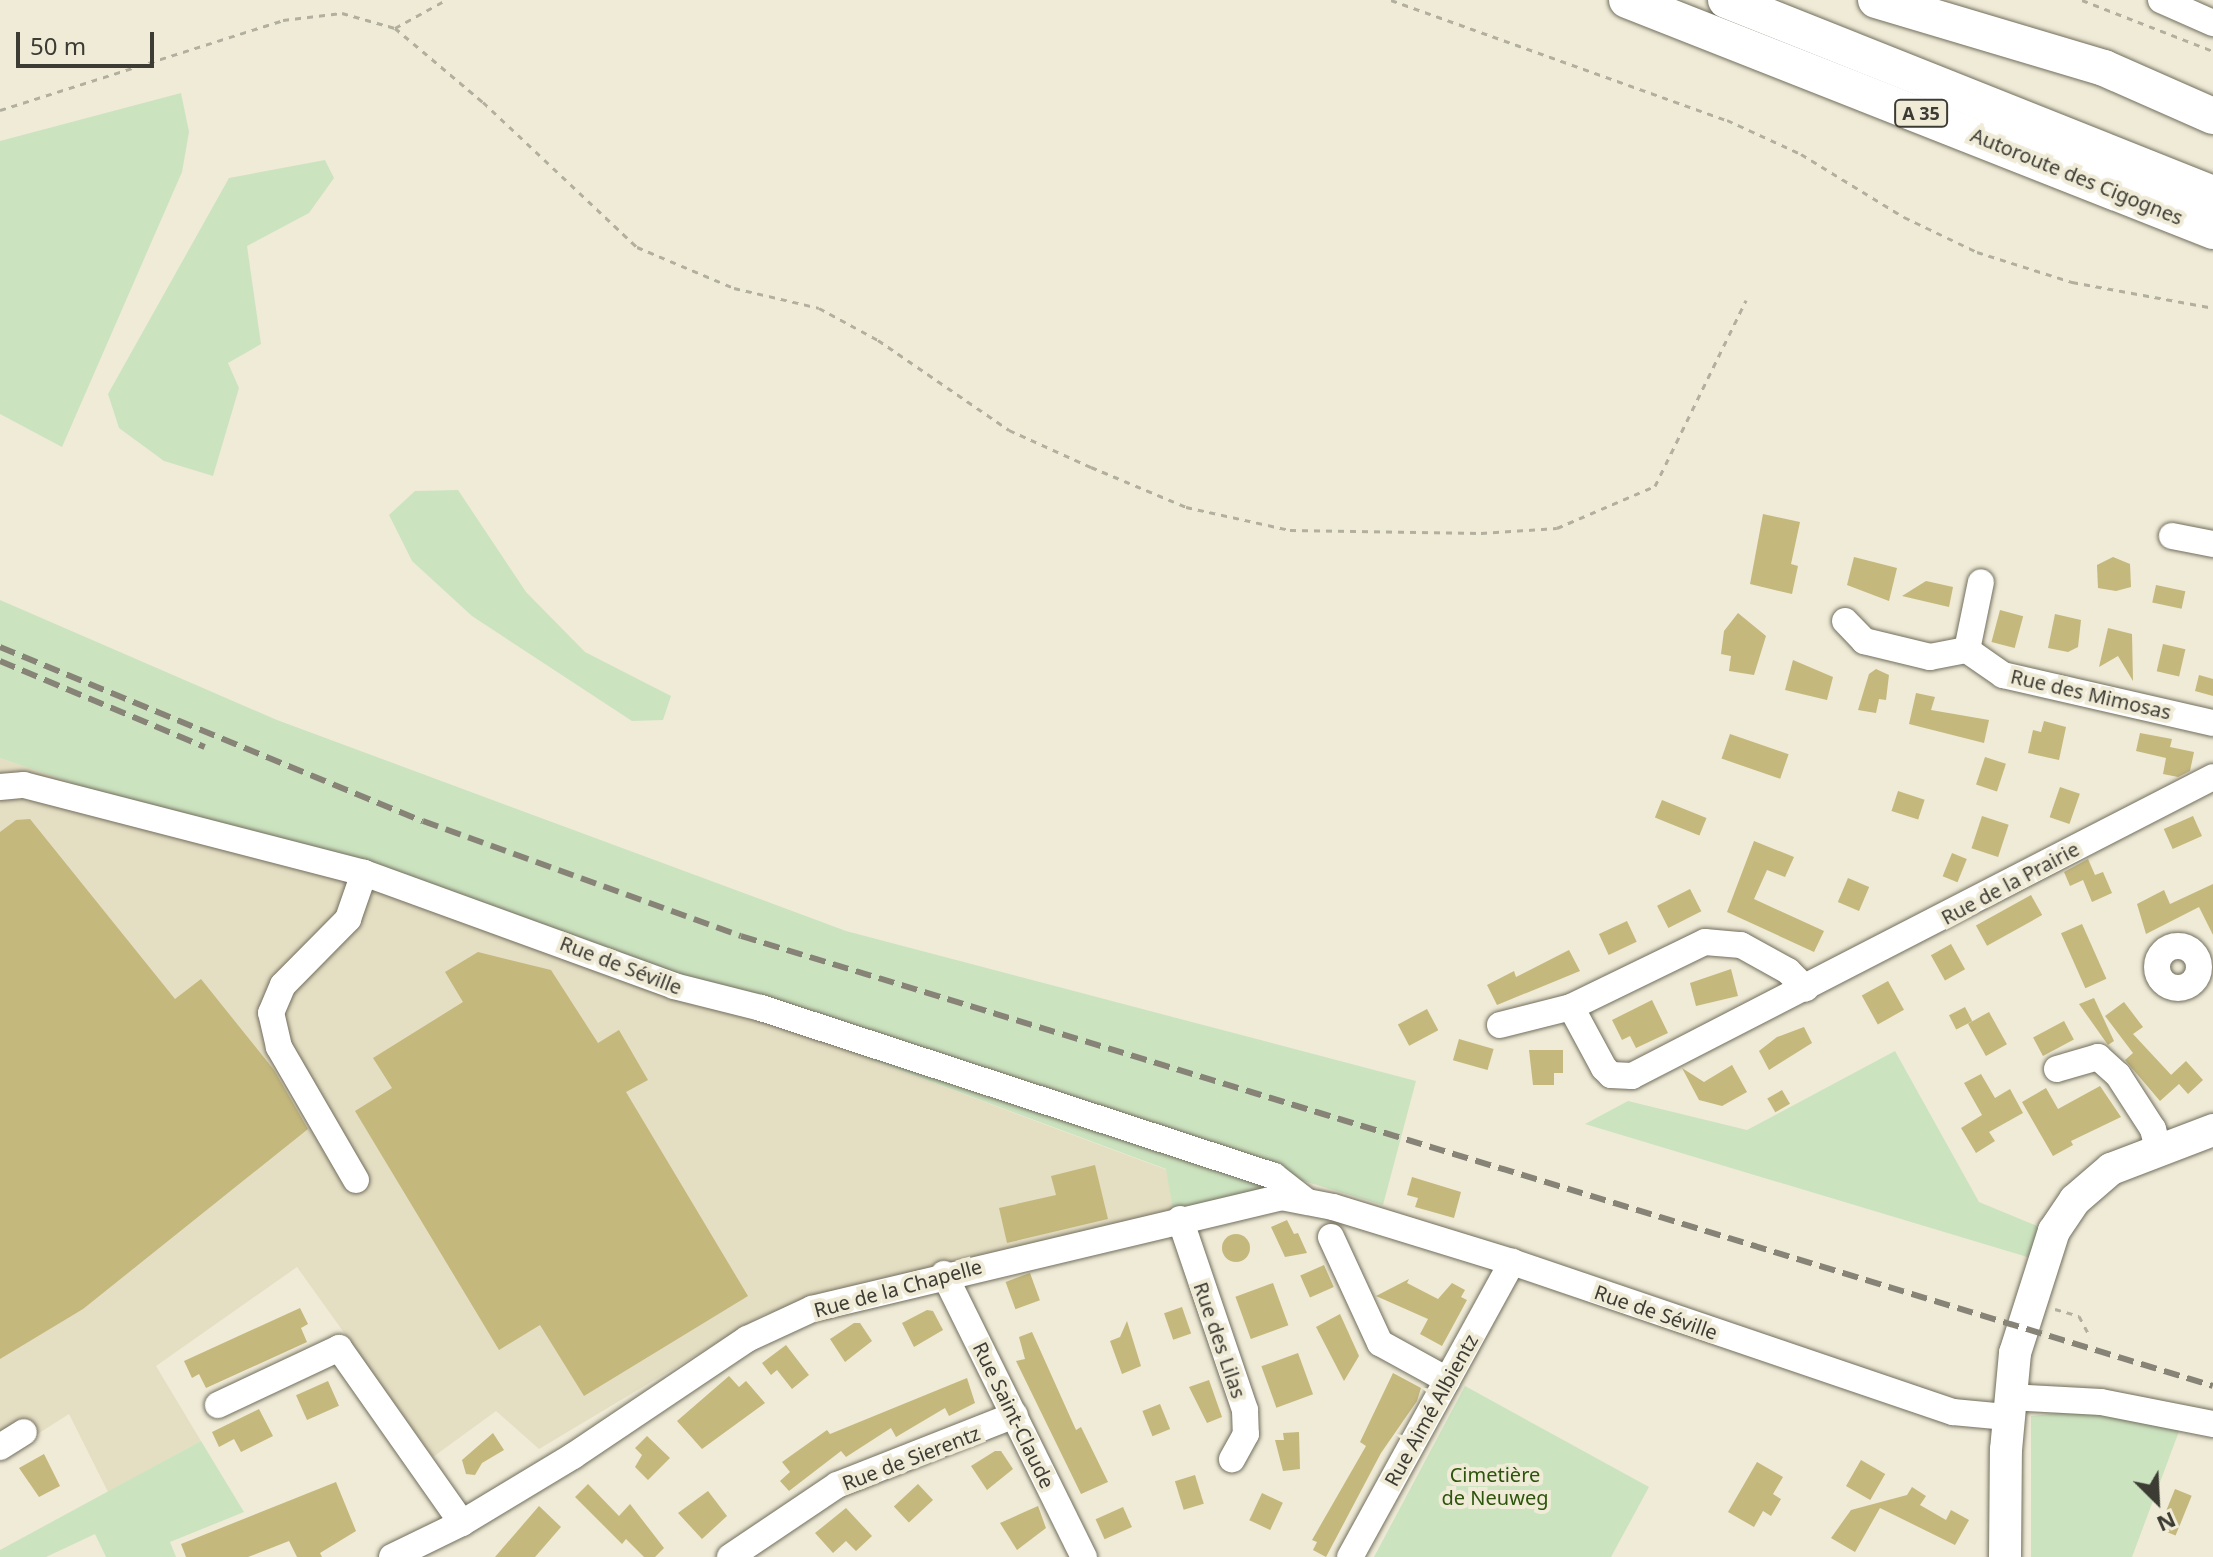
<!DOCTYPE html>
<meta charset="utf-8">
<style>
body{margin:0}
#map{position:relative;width:2213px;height:1557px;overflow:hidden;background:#efebd7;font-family:"Noto Sans",sans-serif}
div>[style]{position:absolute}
.built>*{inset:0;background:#e4dec3}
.green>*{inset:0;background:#cce3c0}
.building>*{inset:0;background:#c4b87d;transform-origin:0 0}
.round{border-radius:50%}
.path>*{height:3px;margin-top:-1.5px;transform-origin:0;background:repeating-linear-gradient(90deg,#b2af9f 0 6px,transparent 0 12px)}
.roads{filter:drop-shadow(0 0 2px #726e5d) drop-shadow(0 0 2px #726e5d)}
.minor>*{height:26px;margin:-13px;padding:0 13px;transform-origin:13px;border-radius:13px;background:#fff}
.minor>.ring{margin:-13px;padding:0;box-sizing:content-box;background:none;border:26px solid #fff;border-radius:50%}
.major>*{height:32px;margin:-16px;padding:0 16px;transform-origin:16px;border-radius:16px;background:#fff}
.highway>*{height:36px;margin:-18px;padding:0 18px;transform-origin:18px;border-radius:18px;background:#fff}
.rail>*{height:6px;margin-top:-3px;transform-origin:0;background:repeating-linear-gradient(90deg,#878477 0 16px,transparent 0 24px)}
span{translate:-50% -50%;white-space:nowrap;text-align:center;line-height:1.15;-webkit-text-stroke:8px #efebd7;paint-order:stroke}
.shield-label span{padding:2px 6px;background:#efebd7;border:2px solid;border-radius:6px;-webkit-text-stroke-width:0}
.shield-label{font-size:18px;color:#3d3c34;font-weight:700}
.street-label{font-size:20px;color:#3d3c34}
.park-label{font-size:20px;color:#2c540b}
.north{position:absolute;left:2117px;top:1461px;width:80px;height:80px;-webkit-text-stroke:6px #efebd7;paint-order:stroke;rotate:156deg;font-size:22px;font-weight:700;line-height:32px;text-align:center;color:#3d3c34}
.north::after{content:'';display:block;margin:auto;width:28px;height:36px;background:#3d3c34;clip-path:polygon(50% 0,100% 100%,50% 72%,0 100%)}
.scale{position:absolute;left:16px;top:32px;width:138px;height:36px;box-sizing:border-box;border:4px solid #3d3c34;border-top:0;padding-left:10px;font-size:24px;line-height:28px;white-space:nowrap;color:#3d3c34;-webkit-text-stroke:6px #efebd7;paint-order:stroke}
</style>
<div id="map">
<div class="built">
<i style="clip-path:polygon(0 758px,805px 1035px,1167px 1170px,1173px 1210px,765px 1314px,539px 1449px,496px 1411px,433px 1457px,297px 1267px,156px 1366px,201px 1441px,108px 1492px,69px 1414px,0 1458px)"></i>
</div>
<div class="green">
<i style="clip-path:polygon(181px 93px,189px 132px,182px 172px,62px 447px,0 414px,0 141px)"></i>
<i style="clip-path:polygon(325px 160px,334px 178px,309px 213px,247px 246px,261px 344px,228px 363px,239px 388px,213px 476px,164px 461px,119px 428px,108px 394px,229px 178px)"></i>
<i style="clip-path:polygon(458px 490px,526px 592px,585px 652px,671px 696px,663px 720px,632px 721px,472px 616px,412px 561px,389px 515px,415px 491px)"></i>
<i style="clip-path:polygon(0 600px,277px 720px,846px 931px,1416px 1081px,1383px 1205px,1304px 1181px,1173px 1210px,1166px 1169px,805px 1035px,0 758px)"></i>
<i style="clip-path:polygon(1895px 1051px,1979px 1202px,2047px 1230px,2034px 1259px,1585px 1124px,1628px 1101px,1747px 1130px)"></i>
<i style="clip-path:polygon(1465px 1386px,1649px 1487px,1611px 1557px,1374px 1557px)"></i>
<i style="clip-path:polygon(2102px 1408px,2181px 1426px,2132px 1557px,2031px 1557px,2031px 1416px)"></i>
<i style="clip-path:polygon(201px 1441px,244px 1512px,170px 1542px,176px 1557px,106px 1557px,95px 1534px,46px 1557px,0 1557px,0 1550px)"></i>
</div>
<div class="building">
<i style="clip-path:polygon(1763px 514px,1800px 522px,1791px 564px,1798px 566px,1792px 594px,1750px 584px)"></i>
<i style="clip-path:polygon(1854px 557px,1897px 568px,1889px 601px,1847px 585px)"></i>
<i style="clip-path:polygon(2113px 557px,2130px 564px,2131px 587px,2116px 591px,2098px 588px,2097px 565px)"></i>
<i style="clip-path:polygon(1926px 581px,1953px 587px,1949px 607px,1902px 596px)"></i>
<i style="left:2156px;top:585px;width:30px;height:18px;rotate:12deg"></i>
<i style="left:2000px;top:610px;width:24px;height:33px;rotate:15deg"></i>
<i style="clip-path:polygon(1738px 613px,1766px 636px,1754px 675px,1729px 671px,1731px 656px,1721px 654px,1724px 631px)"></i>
<i style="clip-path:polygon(2055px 614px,2081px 620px,2078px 647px,2068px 652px,2048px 648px)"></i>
<i style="clip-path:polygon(2108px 628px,2132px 634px,2133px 681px,2118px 656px,2099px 667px)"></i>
<i style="left:2163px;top:644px;width:23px;height:28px;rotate:13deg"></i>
<i style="clip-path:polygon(1793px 660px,1833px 677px,1827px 700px,1785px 690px)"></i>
<i style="clip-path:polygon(1876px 669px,1889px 675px,1886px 700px,1879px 699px,1876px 713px,1858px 710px,1869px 674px)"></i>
<i style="clip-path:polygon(2199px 675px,2213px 679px,2213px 696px,2195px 691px)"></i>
<i style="clip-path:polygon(1916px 693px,1935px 697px,1931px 710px,1989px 720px,1984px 743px,1909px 724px)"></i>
<i style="clip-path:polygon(2044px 721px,2066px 727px,2059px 760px,2028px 753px,2033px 730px,2041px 732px)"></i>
<i style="clip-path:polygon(2140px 733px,2172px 739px,2170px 747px,2194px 752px,2190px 771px,2178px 777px,2163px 774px,2166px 758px,2136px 751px)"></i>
<i style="left:1730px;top:734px;width:62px;height:26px;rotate:19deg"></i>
<i style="left:1985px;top:757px;width:22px;height:29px;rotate:18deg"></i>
<i style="left:2060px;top:787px;width:21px;height:32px;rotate:19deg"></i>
<i style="left:1898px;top:791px;width:28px;height:21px;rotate:18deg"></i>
<i style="left:1662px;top:800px;width:48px;height:19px;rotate:22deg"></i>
<i style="left:1982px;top:816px;width:28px;height:34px;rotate:18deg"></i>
<i style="left:2193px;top:816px;width:22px;height:32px;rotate:66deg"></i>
<i style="clip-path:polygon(30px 819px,175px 999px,201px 979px,274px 1070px,308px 1129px,83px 1309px,0 1359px,0 832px,16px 820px)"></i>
<i style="clip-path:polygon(1754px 841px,1794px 857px,1785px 877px,1767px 870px,1754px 899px,1824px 931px,1814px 952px,1727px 912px)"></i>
<i style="left:1952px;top:853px;width:16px;height:25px;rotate:22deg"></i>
<i style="clip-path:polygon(2088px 859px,2095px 875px,2103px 872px,2112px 893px,2092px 902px,2083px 880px,2070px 886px,2064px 872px)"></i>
<i style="left:1848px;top:878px;width:23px;height:26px;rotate:23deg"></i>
<i style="clip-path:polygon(2213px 884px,2213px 935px,2199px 907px,2146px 934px,2137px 904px,2164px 890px,2170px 904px)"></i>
<i style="left:1690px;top:889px;width:25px;height:37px;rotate:63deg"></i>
<i style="left:2031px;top:895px;width:23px;height:63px;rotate:61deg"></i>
<i style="left:1627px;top:921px;width:23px;height:31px;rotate:65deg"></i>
<i style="left:2082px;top:924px;width:60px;height:23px;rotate:66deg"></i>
<i style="left:1951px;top:944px;width:29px;height:23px;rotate:61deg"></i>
<i style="clip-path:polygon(1569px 950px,1580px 971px,1497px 1005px,1487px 985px,1514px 971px,1516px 977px)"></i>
<i style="clip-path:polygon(478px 952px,551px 970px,598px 1043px,619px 1030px,648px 1080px,626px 1092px,748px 1296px,584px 1396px,540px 1325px,499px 1350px,355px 1111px,392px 1088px,373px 1058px,463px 1002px,445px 972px)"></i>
<i style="clip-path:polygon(1731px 969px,1738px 996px,1696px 1006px,1690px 983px)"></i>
<i style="left:1888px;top:981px;width:33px;height:30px;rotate:61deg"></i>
<i style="clip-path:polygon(2094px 998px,2114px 1041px,2108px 1045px,2079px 1004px)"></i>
<i style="clip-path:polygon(1652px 1000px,1668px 1033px,1636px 1048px,1630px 1036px,1622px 1040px,1612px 1020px)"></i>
<i style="clip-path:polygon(2124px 1002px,2143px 1027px,2133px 1034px,2174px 1078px,2171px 1075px,2186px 1061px,2203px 1080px,2188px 1094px,2179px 1084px,2160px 1101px,2125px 1060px,2133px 1053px,2105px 1016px)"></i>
<i style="left:1965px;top:1007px;width:16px;height:18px;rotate:63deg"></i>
<i style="left:1427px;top:1009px;width:24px;height:33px;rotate:62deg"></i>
<i style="left:1989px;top:1012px;width:37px;height:24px;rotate:61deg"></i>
<i style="left:2064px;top:1021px;width:21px;height:35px;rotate:62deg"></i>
<i style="clip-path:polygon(1804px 1027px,1812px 1043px,1769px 1070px,1759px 1051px,1777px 1037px)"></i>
<i style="left:1459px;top:1039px;width:36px;height:22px;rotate:16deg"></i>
<i style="clip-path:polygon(1529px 1050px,1563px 1050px,1563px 1073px,1554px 1073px,1554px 1085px,1533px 1085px)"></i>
<i style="clip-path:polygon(1732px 1065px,1747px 1092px,1722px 1106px,1699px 1100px,1682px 1068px,1704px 1082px)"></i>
<i style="clip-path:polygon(1981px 1074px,1995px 1098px,2010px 1089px,2023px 1113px,1989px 1132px,1995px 1141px,1976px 1153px,1961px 1128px,1982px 1115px,1964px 1083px)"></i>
<i style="clip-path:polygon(2100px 1086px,2121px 1117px,2071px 1141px,2073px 1145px,2053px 1156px,2022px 1102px,2046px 1088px,2058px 1109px)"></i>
<i style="left:1782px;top:1090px;width:16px;height:17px;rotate:60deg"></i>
<i style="clip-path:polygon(1095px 1165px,1108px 1219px,1007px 1243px,999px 1208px,1056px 1195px,1051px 1176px)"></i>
<i style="clip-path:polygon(1412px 1177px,1461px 1192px,1454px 1218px,1415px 1207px,1418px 1198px,1407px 1195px)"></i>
<i style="clip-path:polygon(1287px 1220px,1294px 1234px,1298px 1233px,1307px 1253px,1285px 1257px,1271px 1227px)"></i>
<i class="round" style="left:1222px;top:1234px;width:28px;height:28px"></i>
<i style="left:1324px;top:1265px;width:24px;height:26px;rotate:66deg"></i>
<i style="left:1030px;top:1273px;width:29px;height:26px;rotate:70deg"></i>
<i style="clip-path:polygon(1409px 1279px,1407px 1283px,1438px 1299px,1452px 1283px,1465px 1290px,1461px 1297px,1467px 1300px,1442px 1346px,1420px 1334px,1428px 1319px,1376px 1296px)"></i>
<i style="left:1273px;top:1283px;width:45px;height:40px;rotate:70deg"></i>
<i style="left:1182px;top:1307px;width:28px;height:19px;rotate:71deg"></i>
<i style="clip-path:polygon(300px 1308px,308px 1324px,301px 1328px,307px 1342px,206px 1388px,199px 1374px,192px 1378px,184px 1361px)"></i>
<i style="clip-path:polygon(927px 1310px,933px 1311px,943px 1330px,914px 1347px,902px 1323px)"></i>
<i style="clip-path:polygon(1340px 1314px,1359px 1356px,1344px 1381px,1316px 1327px)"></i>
<i style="clip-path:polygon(1127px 1321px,1141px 1366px,1122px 1374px,1110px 1341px,1120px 1337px)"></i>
<i style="clip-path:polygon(854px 1323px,860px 1323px,872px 1341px,845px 1362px,830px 1339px)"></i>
<i style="clip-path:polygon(1032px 1332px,1076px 1430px,1081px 1427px,1108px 1482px,1081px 1494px,1016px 1361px,1025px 1359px,1019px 1337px)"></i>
<i style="clip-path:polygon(786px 1345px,809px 1375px,792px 1389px,777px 1370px,771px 1375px,762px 1363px)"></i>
<i style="left:1298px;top:1353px;width:44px;height:39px;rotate:70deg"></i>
<i style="clip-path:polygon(1393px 1373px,1421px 1388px,1417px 1401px,1381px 1453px,1326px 1557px,1313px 1550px,1317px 1542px,1312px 1540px,1366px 1446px,1360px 1442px)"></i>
<i style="clip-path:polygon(729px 1376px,739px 1387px,746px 1381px,765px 1403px,702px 1449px,677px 1421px)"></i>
<i style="clip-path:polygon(967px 1378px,975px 1403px,949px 1416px,945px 1408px,896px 1437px,891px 1428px,846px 1457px,841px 1451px,789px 1491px,780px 1481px,790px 1472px,782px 1462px,827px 1430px,830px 1434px)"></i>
<i style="clip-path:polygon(1209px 1380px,1222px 1417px,1207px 1423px,1189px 1387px)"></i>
<i style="left:328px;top:1381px;width:27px;height:35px;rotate:66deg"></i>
<i style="left:1160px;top:1404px;width:27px;height:19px;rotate:68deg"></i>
<i style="clip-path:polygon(259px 1409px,273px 1436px,241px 1452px,234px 1439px,219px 1447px,212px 1432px)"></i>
<i style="clip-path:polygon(1299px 1432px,1300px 1469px,1283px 1471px,1275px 1440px,1284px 1440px,1283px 1433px)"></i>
<i style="clip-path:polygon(493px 1433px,504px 1450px,482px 1463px,475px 1475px,466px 1474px,462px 1460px)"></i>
<i style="clip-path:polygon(647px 1436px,670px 1458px,648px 1480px,635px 1467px,642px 1455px,635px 1448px)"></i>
<i style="clip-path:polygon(995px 1451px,1001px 1451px,1013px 1469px,987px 1490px,971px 1466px)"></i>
<i style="clip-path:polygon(44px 1454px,60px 1486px,39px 1497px,19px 1468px)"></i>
<i style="left:1861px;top:1460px;width:28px;height:30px;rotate:30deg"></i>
<i style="clip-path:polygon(1757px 1462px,1783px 1477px,1773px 1494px,1781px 1499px,1771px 1516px,1763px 1511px,1754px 1527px,1728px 1512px)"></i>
<i style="left:1195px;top:1475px;width:30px;height:21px;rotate:73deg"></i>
<i style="clip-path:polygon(336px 1482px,356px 1531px,320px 1553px,322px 1557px,297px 1557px,289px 1541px,248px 1557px,186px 1557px,181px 1544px)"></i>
<i style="clip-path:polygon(588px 1484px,619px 1516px,630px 1504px,664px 1548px,655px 1557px,644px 1557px,626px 1539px,622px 1544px,575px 1497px)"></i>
<i style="left:918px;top:1484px;width:22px;height:33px;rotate:47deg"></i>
<i style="clip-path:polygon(1912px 1487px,1926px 1496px,1920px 1505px,1946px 1520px,1951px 1510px,1969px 1520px,1955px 1545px,1880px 1508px,1855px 1552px,1831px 1538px,1851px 1510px,1907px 1495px)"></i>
<i style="left:2175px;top:1489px;width:18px;height:43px;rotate:22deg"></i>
<i style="clip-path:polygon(708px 1491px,727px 1516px,702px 1539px,678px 1513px)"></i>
<i style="left:1262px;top:1493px;width:23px;height:30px;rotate:25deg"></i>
<i style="clip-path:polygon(539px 1506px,561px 1527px,535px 1557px,495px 1557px)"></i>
<i style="clip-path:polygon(1038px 1506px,1046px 1528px,1017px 1550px,1000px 1523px)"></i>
<i style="left:1123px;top:1507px;width:22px;height:30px;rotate:66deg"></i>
<i style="clip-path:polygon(846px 1508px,872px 1536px,856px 1551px,846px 1541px,833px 1553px,815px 1533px)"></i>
</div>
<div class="path">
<i style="left:1391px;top:0;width:357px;rotate:19.7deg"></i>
<i style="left:1727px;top:120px;width:81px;rotate:24.7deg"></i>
<i style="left:1801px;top:154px;width:121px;rotate:31.5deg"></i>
<i style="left:1904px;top:217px;width:81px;rotate:25.6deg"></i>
<i style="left:1977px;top:252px;width:100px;rotate:17.5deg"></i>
<i style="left:2072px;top:282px;width:143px;rotate:10.4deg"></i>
<i style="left:2082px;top:0;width:141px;rotate:21.3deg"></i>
<i style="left:395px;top:28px;width:58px;rotate:-28.8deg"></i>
<i style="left:0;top:110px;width:297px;rotate:-17.6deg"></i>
<i style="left:283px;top:20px;width:59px;rotate:-6.8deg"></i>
<i style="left:342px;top:13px;width:55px;rotate:15.8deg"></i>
<i style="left:395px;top:28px;width:115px;rotate:40.1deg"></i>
<i style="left:483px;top:102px;width:212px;rotate:43.3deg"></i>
<i style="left:637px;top:247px;width:105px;rotate:22.9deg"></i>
<i style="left:734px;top:288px;width:87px;rotate:13.2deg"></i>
<i style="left:819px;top:308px;width:67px;rotate:28.5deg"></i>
<i style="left:878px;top:340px;width:159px;rotate:34.5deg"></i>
<i style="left:1009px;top:430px;width:90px;rotate:24.3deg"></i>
<i style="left:1091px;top:467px;width:103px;rotate:22.8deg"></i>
<i style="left:1186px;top:507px;width:107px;rotate:12.5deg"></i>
<i style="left:1290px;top:530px;width:191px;rotate:0.9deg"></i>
<i style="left:1481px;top:533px;width:76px;rotate:-3.8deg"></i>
<i style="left:1557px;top:528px;width:107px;rotate:-23.2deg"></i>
<i style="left:1655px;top:486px;width:207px;rotate:-63.9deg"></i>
<i style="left:2055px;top:1309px;width:25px;rotate:16deg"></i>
<i style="left:2079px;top:1316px;width:24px;rotate:62deg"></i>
</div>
<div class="roads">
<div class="minor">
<i style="left:2161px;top:0;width:57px;rotate:23.9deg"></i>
<i style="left:2172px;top:536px;width:42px;rotate:11deg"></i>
<i style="left:1845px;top:621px;width:28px;rotate:46deg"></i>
<i style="left:1864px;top:641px;width:68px;rotate:13.6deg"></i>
<i style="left:1930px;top:657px;width:38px;rotate:-11deg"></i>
<i style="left:1967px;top:650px;width:44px;rotate:34.8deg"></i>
<i style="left:2003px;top:675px;width:215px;rotate:12.9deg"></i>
<i style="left:1967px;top:650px;width:69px;rotate:-78.4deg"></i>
<i style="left:0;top:787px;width:24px;rotate:-5deg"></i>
<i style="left:24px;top:785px;width:351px;rotate:14.5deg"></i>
<i style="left:364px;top:873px;width:330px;rotate:20deg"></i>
<i style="left:674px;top:986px;width:90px;rotate:14.2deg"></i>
<i style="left:761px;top:1008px;width:540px;rotate:18.13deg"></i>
<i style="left:1274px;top:1176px;width:39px;rotate:38deg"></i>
<i class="ring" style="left:2157px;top:946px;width:16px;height:16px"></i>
<i style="left:1571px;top:1007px;width:69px;rotate:61.6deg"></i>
<i style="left:1604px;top:1068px;width:10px;rotate:45deg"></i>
<i style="left:1611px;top:1075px;width:21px;rotate:3deg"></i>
<i style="left:1632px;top:1076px;width:653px;rotate:-27.23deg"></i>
<i style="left:1500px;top:1025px;width:73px;rotate:-14.2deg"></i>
<i style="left:1571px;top:1007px;width:149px;rotate:-25.9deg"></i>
<i style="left:1705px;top:942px;width:36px;rotate:5deg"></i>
<i style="left:1741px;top:945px;width:54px;rotate:29deg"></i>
<i style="left:1788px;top:971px;width:25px;rotate:45deg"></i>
<i style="left:2057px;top:1069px;width:43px;rotate:-16.3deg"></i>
<i style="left:2098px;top:1057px;width:27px;rotate:42deg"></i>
<i style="left:2118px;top:1075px;width:64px;rotate:57.1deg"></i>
<i style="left:2153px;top:1129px;width:21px;rotate:76deg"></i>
<i style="left:356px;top:1180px;width:154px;rotate:-120.1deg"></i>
<i style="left:279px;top:1047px;width:35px;rotate:-103deg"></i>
<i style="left:271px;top:1013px;width:30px;rotate:-67deg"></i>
<i style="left:283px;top:985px;width:93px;rotate:-45.4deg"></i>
<i style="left:348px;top:919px;width:49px;rotate:-70.8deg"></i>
<i style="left:1180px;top:1219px;width:202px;rotate:71.2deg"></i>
<i style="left:1245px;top:1410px;width:24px;rotate:88deg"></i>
<i style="left:1246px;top:1434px;width:29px;rotate:119deg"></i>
<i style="left:1331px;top:1237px;width:117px;rotate:65.2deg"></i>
<i style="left:1380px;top:1343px;width:77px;rotate:28.9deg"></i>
<i style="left:944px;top:1274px;width:316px;rotate:63.7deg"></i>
<i style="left:2009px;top:1397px;width:92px;rotate:3.1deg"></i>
<i style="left:2101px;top:1402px;width:114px;rotate:11.1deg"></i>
<i style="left:218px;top:1405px;width:134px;rotate:-25.2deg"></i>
<i style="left:339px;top:1348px;width:214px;rotate:54.9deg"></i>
<i style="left:0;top:1447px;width:28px;rotate:-32deg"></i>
<i style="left:392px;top:1557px;width:78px;rotate:-25.9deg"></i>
<i style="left:462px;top:1523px;width:130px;rotate:-31.1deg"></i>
<i style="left:573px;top:1456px;width:210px;rotate:-33.9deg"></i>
<i style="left:747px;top:1339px;width:72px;rotate:-24.8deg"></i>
<i style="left:812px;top:1309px;width:482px;rotate:-13.4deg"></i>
<i style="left:1281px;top:1197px;width:53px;rotate:10.9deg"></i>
<i style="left:1333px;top:1207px;width:187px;rotate:17.1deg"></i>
<i style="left:1512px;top:1262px;width:466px;rotate:18.8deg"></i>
<i style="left:1953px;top:1412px;width:54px;rotate:5.3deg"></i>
<i style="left:730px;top:1557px;width:129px;rotate:-33.9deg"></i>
<i style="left:837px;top:1485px;width:191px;rotate:-21.5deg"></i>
<i style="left:1350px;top:1557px;width:337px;rotate:-61.2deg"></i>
</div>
<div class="major">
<i style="left:2005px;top:1557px;width:107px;rotate:-89.5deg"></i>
<i style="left:2006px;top:1450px;width:97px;rotate:-84.7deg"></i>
<i style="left:2015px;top:1353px;width:128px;rotate:-72.3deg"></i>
<i style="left:2054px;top:1231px;width:37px;rotate:-56deg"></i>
<i style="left:2075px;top:1200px;width:48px;rotate:-40.7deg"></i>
<i style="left:2111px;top:1169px;width:109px;rotate:-20.9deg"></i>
</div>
<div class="highway">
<i style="left:1627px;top:0;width:630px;rotate:21.51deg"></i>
<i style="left:1726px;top:0;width:524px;rotate:21.72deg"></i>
<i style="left:1876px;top:0;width:238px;rotate:16.6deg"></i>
<i style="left:2104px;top:68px;width:119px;rotate:23.8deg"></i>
</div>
</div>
<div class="rail">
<i style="left:0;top:647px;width:457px;rotate:22.4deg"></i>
<i style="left:423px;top:821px;width:338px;rotate:19.9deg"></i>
<i style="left:741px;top:936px;width:1539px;rotate:17deg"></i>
<i style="left:0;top:661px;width:222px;rotate:22.8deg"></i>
</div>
<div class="shield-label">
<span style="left:1921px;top:113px">A 35</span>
</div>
<div class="street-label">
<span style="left:2077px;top:176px;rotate:22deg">Autoroute des Cigognes</span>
<span style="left:2091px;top:694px;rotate:13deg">Rue des Mimosas</span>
<span style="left:2010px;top:883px;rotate:-28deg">Rue de la Prairie</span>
<span style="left:621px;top:965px;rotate:21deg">Rue de Séville</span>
<span style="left:898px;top:1288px;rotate:-15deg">Rue de la Chapelle</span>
<span style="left:1656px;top:1312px;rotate:19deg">Rue de Séville</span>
<span style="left:1220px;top:1340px;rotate:71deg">Rue des Lilas</span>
<span style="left:1431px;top:1410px;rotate:-61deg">Rue Aimé Albientz</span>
<span style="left:1014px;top:1415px;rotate:64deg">Rue Saint-Claude</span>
<span style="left:911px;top:1458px;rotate:-21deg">Rue de Sierentz</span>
</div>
<div class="park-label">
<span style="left:1495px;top:1486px">Cimetière<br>de Neuweg</span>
</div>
<div class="north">N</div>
<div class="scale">50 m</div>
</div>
